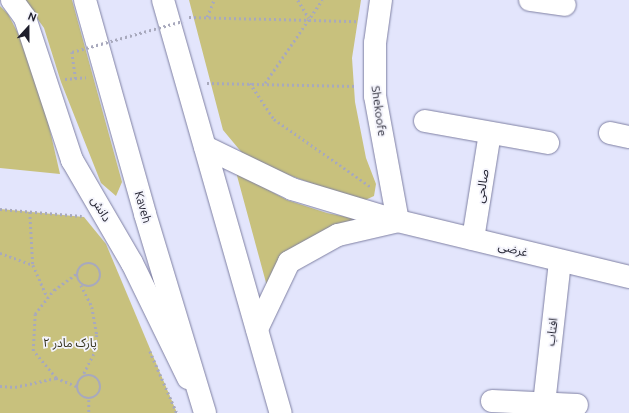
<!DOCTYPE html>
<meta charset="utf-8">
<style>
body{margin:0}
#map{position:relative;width:629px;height:413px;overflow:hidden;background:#e3e5fc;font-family:Ubuntu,"Noto Sans Arabic",sans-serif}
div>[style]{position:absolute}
.green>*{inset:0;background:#c8c17d}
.path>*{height:2.5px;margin-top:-1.25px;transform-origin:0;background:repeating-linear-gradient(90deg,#a8a9bd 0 2px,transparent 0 5px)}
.path>.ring{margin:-1.25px;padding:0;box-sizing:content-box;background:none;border:2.5px solid #a8a9bd;border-radius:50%}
.roads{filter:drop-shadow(0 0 1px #7f80a3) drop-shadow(0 0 1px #7f80a3)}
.minor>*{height:22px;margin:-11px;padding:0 11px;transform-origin:11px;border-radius:11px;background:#fff}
.secondary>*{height:22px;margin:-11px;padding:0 11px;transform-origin:11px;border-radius:11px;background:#fff}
.primary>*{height:22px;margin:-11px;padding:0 11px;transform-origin:11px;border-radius:11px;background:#fff}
.path-bridge>*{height:2.5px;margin-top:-1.25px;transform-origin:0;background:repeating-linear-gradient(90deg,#a8a9bd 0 2px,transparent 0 5px)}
span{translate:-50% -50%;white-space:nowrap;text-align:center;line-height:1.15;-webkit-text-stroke:3.5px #f3f3fb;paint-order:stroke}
.street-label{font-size:12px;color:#1e1e2c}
.park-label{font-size:12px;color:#32301b}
.north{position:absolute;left:8px;top:8px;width:40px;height:40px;-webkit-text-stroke:3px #f3f3fb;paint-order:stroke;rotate:21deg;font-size:11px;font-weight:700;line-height:16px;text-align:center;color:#1e1e2c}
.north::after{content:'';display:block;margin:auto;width:14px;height:18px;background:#1e1e2c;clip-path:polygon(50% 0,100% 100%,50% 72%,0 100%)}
</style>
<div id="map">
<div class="green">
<i style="clip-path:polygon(24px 0,72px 0,122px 182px,116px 196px,101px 183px,61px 82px,44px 28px)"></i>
<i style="clip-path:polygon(189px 0,361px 0,352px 58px,355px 102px,366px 158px,376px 184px,374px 196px,361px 202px,262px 165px,243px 154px,223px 130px)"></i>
<i style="clip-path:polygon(0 6px,8px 14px,22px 41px,43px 100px,60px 174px,0 168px)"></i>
<i style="clip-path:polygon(236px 172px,287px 200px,327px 213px,367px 221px,268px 290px)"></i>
<i style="clip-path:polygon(0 209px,84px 217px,106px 244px,177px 413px,0 413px)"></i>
</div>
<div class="path">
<i style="left:298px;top:0;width:21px;rotate:59deg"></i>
<i style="left:189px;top:17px;width:169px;rotate:1.4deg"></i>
<i style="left:207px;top:17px;width:18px;rotate:-68deg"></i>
<i style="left:72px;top:52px;width:27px;rotate:82deg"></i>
<i style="left:65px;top:79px;width:21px;rotate:-5deg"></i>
<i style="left:207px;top:83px;width:149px;rotate:1.2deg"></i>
<i style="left:250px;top:83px;width:43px;rotate:56.3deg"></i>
<i style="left:274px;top:119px;width:118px;rotate:35deg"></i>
<i style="left:265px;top:83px;width:101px;rotate:-55.5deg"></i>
<i style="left:0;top:209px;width:82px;rotate:4.9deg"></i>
<i style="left:30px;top:212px;width:53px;rotate:86.8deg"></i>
<i style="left:33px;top:265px;width:36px;rotate:66deg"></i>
<i style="left:0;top:253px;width:35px;rotate:20deg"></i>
<i class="ring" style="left:77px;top:263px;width:21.5px;height:21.5px"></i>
<i style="left:81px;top:285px;width:25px;rotate:63deg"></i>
<i style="left:92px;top:307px;width:28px;rotate:80deg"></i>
<i style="left:97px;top:335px;width:19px;rotate:99deg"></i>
<i style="left:94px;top:354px;width:25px;rotate:117deg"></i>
<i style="left:150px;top:351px;width:68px;rotate:66.5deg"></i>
<i class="ring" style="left:77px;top:375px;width:21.5px;height:21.5px"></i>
<i style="left:56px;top:378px;width:35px;rotate:-130deg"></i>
<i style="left:33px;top:351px;width:37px;rotate:-87deg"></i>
<i style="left:35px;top:314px;width:31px;rotate:-52deg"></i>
<i style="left:54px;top:290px;width:29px;rotate:-36deg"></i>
<i style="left:0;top:386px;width:15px;rotate:4deg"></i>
<i style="left:15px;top:387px;width:42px;rotate:-12.4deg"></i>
<i style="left:56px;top:378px;width:22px;rotate:22deg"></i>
<i style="left:89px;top:400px;width:13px;rotate:90deg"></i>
</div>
<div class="roads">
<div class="minor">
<i style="left:381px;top:0;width:43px;rotate:97.9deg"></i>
<i style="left:375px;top:43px;width:53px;rotate:90deg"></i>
<i style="left:375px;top:96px;width:127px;rotate:79.6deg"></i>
<i style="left:530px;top:0;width:35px;rotate:8deg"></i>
<i style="left:425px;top:121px;width:125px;rotate:10.1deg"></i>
<i style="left:610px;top:133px;width:19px;rotate:12deg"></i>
<i style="left:473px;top:239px;width:107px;rotate:-80.9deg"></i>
<i style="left:492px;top:401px;width:85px;rotate:2.7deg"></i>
<i style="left:544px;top:404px;width:144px;rotate:-83.6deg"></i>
</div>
<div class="secondary">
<i style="left:12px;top:0;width:22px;rotate:54deg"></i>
<i style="left:25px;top:18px;width:150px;rotate:71.7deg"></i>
<i style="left:72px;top:160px;width:119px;rotate:59.8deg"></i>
<i style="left:132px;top:263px;width:128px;rotate:64deg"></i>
<i style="left:205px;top:147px;width:97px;rotate:25.8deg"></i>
<i style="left:292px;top:189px;width:111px;rotate:16.8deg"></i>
<i style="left:398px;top:221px;width:238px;rotate:13.6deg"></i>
<i style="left:257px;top:329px;width:74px;rotate:-64.5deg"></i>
<i style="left:289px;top:262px;width:56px;rotate:-28.9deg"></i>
<i style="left:338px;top:235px;width:62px;rotate:-13.1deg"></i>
</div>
<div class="primary">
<i style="left:85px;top:0;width:222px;rotate:74.3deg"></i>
<i style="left:145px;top:214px;width:208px;rotate:73.2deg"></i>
<i style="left:163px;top:0;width:430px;rotate:74.1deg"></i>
</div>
</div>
<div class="path-bridge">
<i style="left:72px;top:52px;width:115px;rotate:-15.6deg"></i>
</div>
<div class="street-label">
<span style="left:379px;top:111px;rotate:82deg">Shekoofe</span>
<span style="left:482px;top:186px;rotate:-81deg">صالحی</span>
<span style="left:143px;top:207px;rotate:74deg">Kaveh</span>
<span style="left:101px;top:209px;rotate:59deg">دانش</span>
<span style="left:513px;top:249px;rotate:14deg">غرضی</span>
<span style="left:552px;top:332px;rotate:-83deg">افتاب</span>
</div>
<div class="park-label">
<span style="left:70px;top:343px">پارک مادر ۲</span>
</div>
<div class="north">N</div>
</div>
